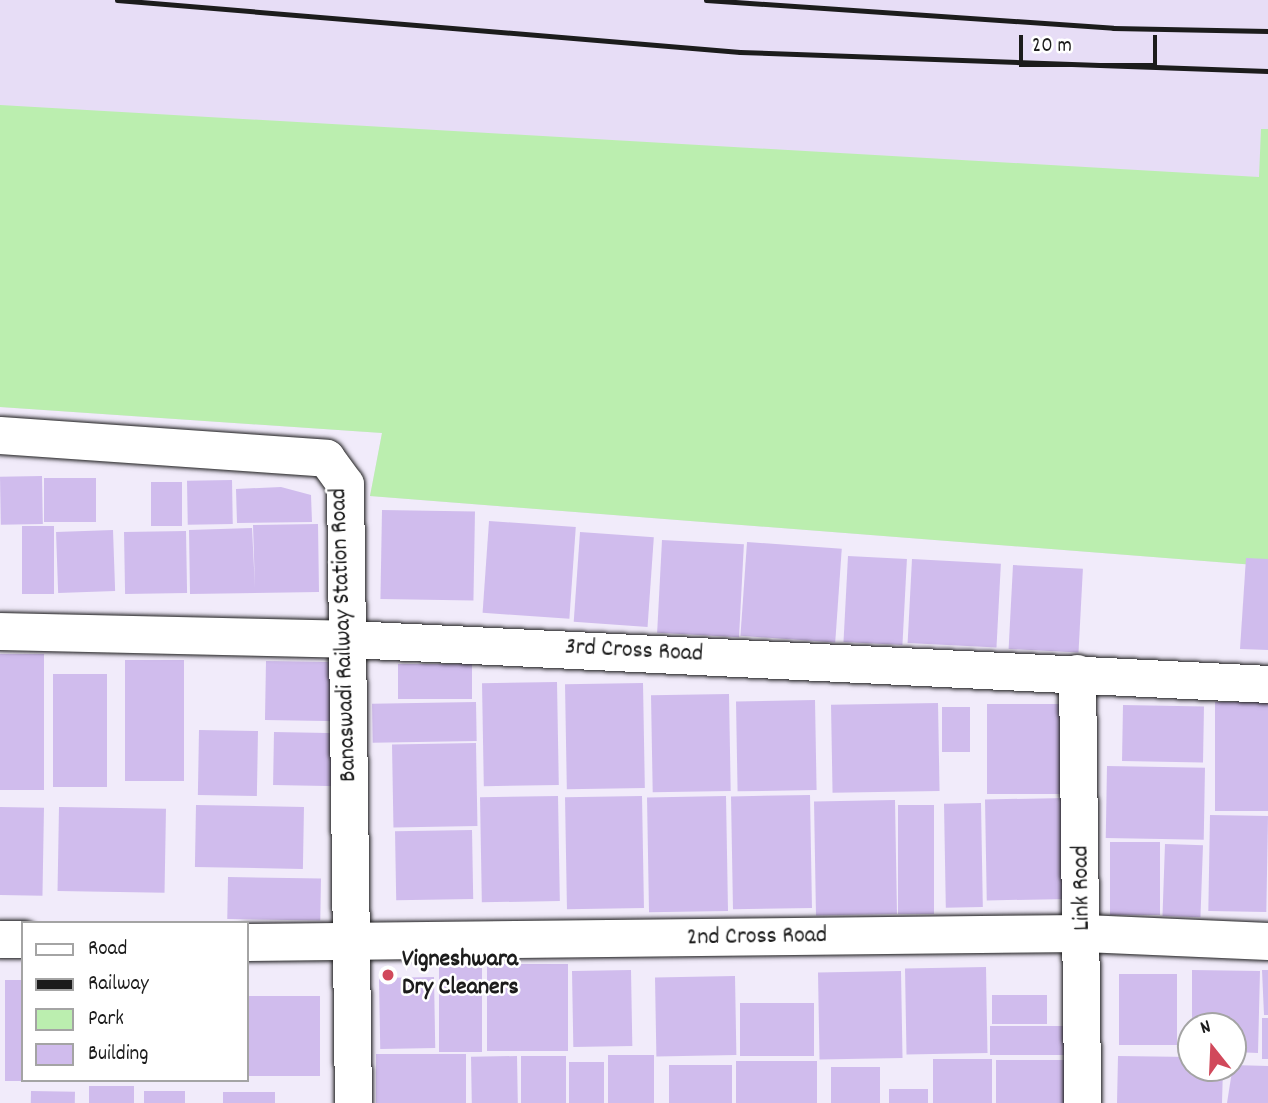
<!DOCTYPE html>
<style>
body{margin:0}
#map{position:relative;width:1268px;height:1103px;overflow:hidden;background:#f1ebfa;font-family:Dekko,sans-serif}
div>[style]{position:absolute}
.built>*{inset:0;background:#e7ddf6}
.green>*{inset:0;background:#bbeeaf}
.building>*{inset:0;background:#d0bced;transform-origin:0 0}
.roads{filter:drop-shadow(0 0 2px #1c1c1c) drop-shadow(0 0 2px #1c1c1c)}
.street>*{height:37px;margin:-18.5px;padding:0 18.5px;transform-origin:18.5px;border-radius:18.5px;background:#fff}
.rail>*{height:5px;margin:-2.5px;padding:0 2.5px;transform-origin:2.5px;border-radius:2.5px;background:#1c1c1c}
.dots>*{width:19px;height:19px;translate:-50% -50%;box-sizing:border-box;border:4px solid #fff;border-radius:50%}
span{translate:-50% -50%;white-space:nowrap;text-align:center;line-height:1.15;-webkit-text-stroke:5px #fff;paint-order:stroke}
.street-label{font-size:24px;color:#1c1c1c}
.poi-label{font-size:24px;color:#1c1c1c;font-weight:700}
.left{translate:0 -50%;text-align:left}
.legend{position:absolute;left:21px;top:921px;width:228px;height:161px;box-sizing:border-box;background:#fff;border:2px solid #a4a4a4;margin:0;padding:9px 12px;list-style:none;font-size:21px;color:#1c1c1c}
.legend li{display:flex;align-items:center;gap:14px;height:35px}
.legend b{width:35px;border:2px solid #a4a4a4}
.north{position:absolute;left:1177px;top:1012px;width:70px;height:70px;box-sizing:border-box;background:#fff;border:2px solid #a4a4a4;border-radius:50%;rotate:342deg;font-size:19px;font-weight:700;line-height:28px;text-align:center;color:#1c1c1c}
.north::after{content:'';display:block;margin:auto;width:24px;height:32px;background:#d1495b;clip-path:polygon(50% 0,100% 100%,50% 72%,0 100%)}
.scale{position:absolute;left:1019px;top:35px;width:138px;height:32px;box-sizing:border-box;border:4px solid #1c1c1c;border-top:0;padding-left:9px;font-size:21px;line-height:24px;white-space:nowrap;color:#1c1c1c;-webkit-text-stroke:5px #fff;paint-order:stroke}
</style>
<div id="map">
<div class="built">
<i style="clip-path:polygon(0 0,1268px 0,1268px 566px,370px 496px,382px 433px,0 407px)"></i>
</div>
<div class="green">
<i style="clip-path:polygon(0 105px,1259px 177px,1261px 129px,1268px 129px,1268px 566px,370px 496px,382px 433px,0 407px)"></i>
</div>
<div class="building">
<i style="left:42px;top:476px;width:48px;height:42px;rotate:89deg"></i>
<i style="left:96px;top:478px;width:44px;height:52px;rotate:90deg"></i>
<i style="left:232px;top:480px;width:44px;height:45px;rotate:89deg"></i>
<i style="left:151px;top:482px;width:31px;height:44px"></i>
<i style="clip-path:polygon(281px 487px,311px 495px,312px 522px,237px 523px,236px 489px)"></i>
<i style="left:382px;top:510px;width:93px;height:89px;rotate:1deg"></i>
<i style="left:489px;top:521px;width:87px;height:92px;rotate:4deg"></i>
<i style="clip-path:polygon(318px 524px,319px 592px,190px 594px,189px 530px,252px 528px,255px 588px,253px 525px)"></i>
<i style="left:22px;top:526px;width:32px;height:68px"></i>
<i style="left:113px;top:530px;width:61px;height:57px;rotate:88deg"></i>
<i style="left:186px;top:531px;width:62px;height:62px;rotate:89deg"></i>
<i style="left:580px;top:532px;width:74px;height:90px;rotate:4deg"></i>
<i style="left:662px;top:540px;width:82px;height:93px;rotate:3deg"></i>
<i style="left:747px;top:542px;width:95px;height:94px;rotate:4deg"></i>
<i style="left:848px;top:556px;width:59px;height:86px;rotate:3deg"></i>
<i style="clip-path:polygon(1246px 558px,1268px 559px,1268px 650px,1240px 649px)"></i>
<i style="left:912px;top:559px;width:89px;height:84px;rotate:3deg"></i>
<i style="left:1013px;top:565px;width:70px;height:84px;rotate:3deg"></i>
<i style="left:0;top:654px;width:44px;height:136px"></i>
<i style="left:125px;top:660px;width:59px;height:121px"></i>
<i style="left:266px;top:661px;width:75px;height:59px;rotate:1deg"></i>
<i style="left:472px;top:664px;width:35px;height:74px;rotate:90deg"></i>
<i style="left:107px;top:674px;width:113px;height:54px;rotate:90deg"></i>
<i style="left:557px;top:682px;width:103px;height:75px;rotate:89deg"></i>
<i style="left:643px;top:683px;width:105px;height:78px;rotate:89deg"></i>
<i style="left:729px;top:694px;width:97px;height:78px;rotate:89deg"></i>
<i style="left:815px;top:700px;width:90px;height:79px;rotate:89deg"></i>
<i style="left:476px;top:702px;width:39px;height:104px;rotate:89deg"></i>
<i style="left:1215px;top:702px;width:53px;height:109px"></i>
<i style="left:938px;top:703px;width:88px;height:107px;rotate:89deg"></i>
<i style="left:987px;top:704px;width:74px;height:90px"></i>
<i style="left:1123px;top:705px;width:81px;height:56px;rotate:1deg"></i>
<i style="left:942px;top:707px;width:28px;height:45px"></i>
<i style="left:199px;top:730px;width:59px;height:65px;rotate:1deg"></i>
<i style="left:274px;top:732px;width:67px;height:53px;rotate:1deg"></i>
<i style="left:476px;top:743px;width:83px;height:84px;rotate:89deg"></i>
<i style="left:1107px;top:766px;width:98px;height:72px;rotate:1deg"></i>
<i style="left:810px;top:795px;width:113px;height:79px;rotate:89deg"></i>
<i style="left:558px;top:796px;width:105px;height:78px;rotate:89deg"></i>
<i style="left:642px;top:796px;width:112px;height:77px;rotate:89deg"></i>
<i style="left:726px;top:796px;width:115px;height:79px;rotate:89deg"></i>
<i style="left:1067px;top:798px;width:101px;height:82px;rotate:89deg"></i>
<i style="left:895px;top:800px;width:114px;height:81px;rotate:89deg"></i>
<i style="left:981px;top:803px;width:104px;height:37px;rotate:89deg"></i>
<i style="left:196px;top:805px;width:108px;height:62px;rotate:1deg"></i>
<i style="left:934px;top:805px;width:109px;height:36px;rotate:90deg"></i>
<i style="left:0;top:807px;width:44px;height:88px;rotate:1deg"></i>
<i style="left:59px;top:807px;width:107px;height:84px;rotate:1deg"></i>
<i style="left:1210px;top:815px;width:58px;height:96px;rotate:1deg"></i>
<i style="left:472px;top:830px;width:69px;height:77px;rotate:89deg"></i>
<i style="left:1110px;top:842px;width:50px;height:73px"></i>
<i style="left:1165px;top:844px;width:38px;height:72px;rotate:2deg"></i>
<i style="left:228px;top:877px;width:93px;height:42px;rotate:1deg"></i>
<i style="left:568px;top:964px;width:87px;height:81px;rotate:90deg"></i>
<i style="left:439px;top:965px;width:43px;height:87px"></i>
<i style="left:986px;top:967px;width:86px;height:81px;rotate:89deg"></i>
<i style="left:631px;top:970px;width:76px;height:59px;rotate:89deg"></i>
<i style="clip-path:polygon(1192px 970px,1260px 971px,1258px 1053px,1233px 1052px,1233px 1026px,1192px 1026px)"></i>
<i style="clip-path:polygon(1262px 970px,1268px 970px,1268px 1015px,1264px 1015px)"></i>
<i style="left:901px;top:971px;width:87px;height:83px;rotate:89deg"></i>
<i style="left:1119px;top:974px;width:58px;height:71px"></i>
<i style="left:735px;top:976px;width:79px;height:80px;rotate:89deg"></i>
<i style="left:434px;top:977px;width:71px;height:55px;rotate:89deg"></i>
<i style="left:5px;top:980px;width:18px;height:101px"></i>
<i style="left:1047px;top:995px;width:29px;height:55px;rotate:90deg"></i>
<i style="left:320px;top:996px;width:80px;height:73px;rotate:90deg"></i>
<i style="left:740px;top:1003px;width:74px;height:53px"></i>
<i style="left:1262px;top:1018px;width:6px;height:41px"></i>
<i style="left:1073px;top:1026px;width:29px;height:83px;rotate:90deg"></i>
<i style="left:376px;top:1054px;width:90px;height:49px"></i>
<i style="left:654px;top:1055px;width:48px;height:46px;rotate:90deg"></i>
<i style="left:517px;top:1056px;width:47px;height:46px;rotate:89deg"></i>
<i style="left:521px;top:1056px;width:45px;height:47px"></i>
<i style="clip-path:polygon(1118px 1056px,1191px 1057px,1191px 1068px,1223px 1068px,1222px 1103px,1117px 1103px)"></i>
<i style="left:992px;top:1059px;width:44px;height:59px;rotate:90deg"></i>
<i style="left:996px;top:1060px;width:77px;height:43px"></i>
<i style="left:817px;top:1061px;width:42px;height:81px;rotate:90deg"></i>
<i style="left:604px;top:1062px;width:41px;height:35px;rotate:90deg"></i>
<i style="left:732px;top:1065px;width:38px;height:63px;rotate:90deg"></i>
<i style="clip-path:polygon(1233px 1065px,1268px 1066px,1268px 1103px,1227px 1103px)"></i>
<i style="left:880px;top:1067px;width:36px;height:49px;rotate:90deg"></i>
<i style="left:89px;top:1086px;width:45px;height:17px"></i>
<i style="left:928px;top:1089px;width:14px;height:39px;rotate:90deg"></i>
<i style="left:31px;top:1091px;width:44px;height:12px;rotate:1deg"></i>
<i style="left:144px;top:1091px;width:41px;height:12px"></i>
<i style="left:275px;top:1092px;width:11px;height:52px;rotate:90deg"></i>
</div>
<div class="roads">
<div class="street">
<i style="left:0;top:435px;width:327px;rotate:4deg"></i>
<i style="left:326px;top:458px;width:32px;rotate:54deg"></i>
<i style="left:345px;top:484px;width:619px;rotate:89.26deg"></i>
<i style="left:0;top:631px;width:349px;rotate:1.3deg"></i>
<i style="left:349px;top:639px;width:920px;rotate:2.8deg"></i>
<i style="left:1077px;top:673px;width:430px;rotate:89.3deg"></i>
<i style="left:0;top:939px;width:23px"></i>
<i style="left:247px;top:942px;width:837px;rotate:-0.62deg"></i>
<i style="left:1084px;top:933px;width:184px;rotate:2.5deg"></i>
</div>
</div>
<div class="rail">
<i style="left:117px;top:0;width:625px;rotate:4.77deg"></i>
<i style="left:740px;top:52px;width:528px;rotate:2.06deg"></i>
<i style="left:706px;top:0;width:408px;rotate:3.9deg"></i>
<i style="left:1113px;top:28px;width:155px;rotate:1.1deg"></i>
</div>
<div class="dots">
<i style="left:388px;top:975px;background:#d1495b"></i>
</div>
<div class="street-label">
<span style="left:345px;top:635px;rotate:-92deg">Banaswadi Railway Station Road</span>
<span style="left:634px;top:652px;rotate:3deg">3rd Cross Road</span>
<span style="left:1083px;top:888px;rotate:-91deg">Link Road</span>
<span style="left:757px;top:938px;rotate:-1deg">2nd Cross Road</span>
</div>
<div class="poi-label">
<span class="left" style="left:402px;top:975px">Vigneshwara<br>Dry Cleaners</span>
</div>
<ul class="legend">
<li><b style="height:9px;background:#fff"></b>Road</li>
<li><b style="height:9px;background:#1c1c1c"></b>Railway</li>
<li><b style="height:19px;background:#bbeeaf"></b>Park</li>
<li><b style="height:19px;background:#d0bced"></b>Building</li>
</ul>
<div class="north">N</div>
<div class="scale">20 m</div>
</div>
